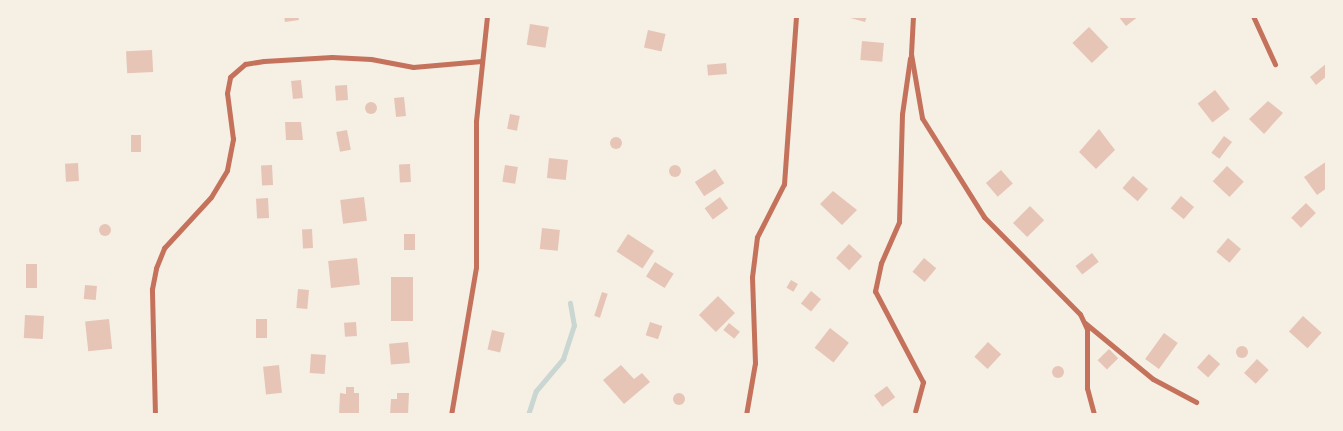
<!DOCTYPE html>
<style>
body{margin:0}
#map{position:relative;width:1343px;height:431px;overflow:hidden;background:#f6efe4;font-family:"PT Serif",serif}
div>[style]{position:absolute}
.stream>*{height:4.5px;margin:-2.25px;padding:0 2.25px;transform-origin:2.25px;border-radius:2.25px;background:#c9d6d2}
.building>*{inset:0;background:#e6c5b7;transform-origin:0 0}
.round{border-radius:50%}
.minor>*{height:5px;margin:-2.5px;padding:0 2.5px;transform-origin:2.5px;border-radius:2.5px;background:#c5725c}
span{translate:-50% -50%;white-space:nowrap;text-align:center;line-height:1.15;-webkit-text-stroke:4.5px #f6efe4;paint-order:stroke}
.frame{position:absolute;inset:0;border:18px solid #f6efe4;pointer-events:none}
</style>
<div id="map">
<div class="stream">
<i style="left:528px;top:415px;width:25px;rotate:-72deg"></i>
<i style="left:536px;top:391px;width:42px;rotate:-49.8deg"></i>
<i style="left:563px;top:359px;width:35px;rotate:-72deg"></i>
<i style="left:574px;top:326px;width:23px;rotate:-100deg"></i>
</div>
<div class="building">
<i style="clip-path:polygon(284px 16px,298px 16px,299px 20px,285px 22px)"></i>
<i style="clip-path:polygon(843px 16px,867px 16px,865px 22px)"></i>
<i style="clip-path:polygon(1118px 16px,1139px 16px,1126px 26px)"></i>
<i style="left:530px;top:24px;width:19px;height:21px;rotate:9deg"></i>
<i style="left:1089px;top:27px;width:28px;height:23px;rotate:46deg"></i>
<i style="left:648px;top:30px;width:18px;height:18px;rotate:13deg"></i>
<i style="left:862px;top:41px;width:22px;height:19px;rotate:5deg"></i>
<i style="left:152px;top:50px;width:22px;height:26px;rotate:87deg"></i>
<i style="left:726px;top:63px;width:11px;height:19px;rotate:85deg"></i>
<i style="clip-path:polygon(1327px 63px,1327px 76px,1316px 85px,1310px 77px)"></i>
<i style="left:301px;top:80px;width:18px;height:10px;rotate:84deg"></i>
<i style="left:347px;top:85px;width:15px;height:12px;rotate:86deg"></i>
<i style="left:1215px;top:90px;width:24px;height:22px;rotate:52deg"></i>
<i style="left:404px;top:97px;width:19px;height:10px;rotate:84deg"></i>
<i style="clip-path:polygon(1268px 101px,1283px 113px,1264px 134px,1249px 119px)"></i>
<i class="round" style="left:365px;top:102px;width:12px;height:12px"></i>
<i style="left:510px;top:114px;width:10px;height:15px;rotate:11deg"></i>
<i style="clip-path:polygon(285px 122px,301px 122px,303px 140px,286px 140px)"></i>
<i style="clip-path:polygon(1099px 129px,1115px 150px,1096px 169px,1079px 152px)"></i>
<i style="left:347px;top:130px;width:20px;height:11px;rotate:79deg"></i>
<i style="left:131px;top:135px;width:10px;height:17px"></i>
<i style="left:1224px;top:136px;width:10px;height:21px;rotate:37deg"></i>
<i class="round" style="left:610px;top:137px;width:12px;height:12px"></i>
<i style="left:549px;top:158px;width:19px;height:20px;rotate:6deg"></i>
<i style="clip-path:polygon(1327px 161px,1327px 188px,1317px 195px,1304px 177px)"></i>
<i style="left:78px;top:163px;width:18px;height:13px;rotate:87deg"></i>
<i style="left:410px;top:164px;width:18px;height:11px;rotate:87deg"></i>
<i class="round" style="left:669px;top:165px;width:12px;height:12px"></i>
<i style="left:272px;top:165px;width:20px;height:11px;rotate:87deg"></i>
<i style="left:505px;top:165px;width:13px;height:17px;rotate:9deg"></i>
<i style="left:1227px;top:166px;width:23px;height:21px;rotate:43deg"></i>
<i style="left:715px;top:169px;width:17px;height:24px;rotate:57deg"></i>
<i style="left:1001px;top:170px;width:18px;height:20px;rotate:49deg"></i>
<i style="left:1133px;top:176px;width:20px;height:16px;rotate:41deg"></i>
<i style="clip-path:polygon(833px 191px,857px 210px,842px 225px,820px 204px)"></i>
<i style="left:1181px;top:196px;width:17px;height:16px;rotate:40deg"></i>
<i style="left:364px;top:197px;width:24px;height:24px;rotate:83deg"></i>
<i style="left:720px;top:197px;width:14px;height:19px;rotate:54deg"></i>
<i style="left:268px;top:198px;width:20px;height:12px;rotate:87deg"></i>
<i style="left:1306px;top:203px;width:14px;height:21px;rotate:45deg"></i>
<i style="left:1030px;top:206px;width:20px;height:24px;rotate:45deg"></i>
<i class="round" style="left:99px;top:224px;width:12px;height:12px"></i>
<i style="left:542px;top:228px;width:18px;height:21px;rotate:6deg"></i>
<i style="left:312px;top:229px;width:19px;height:10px;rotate:87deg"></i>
<i style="left:404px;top:234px;width:11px;height:16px"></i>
<i style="left:628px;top:234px;width:31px;height:21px;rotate:33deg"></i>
<i style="left:1228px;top:238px;width:17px;height:18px;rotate:40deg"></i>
<i style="left:849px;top:244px;width:18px;height:19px;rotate:43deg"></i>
<i style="left:1092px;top:253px;width:11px;height:21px;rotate:52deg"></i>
<i style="left:357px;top:258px;width:27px;height:29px;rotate:84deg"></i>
<i style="left:924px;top:258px;width:16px;height:18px;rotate:40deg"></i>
<i style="left:655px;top:262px;width:22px;height:17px;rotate:32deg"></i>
<i style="left:26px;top:264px;width:11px;height:24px"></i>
<i style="left:391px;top:277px;width:22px;height:44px"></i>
<i style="left:791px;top:280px;width:8px;height:9px;rotate:30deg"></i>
<i style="left:85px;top:285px;width:12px;height:14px;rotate:5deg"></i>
<i style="left:298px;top:289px;width:11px;height:19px;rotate:5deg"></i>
<i style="left:811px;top:291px;width:13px;height:16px;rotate:39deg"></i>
<i style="left:602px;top:292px;width:6px;height:25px;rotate:18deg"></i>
<i style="left:718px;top:296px;width:24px;height:27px;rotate:45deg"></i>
<i style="left:25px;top:315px;width:19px;height:23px;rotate:3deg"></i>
<i style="left:1303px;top:316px;width:25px;height:21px;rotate:42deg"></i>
<i style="left:109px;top:319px;width:30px;height:24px;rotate:84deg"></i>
<i style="left:256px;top:319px;width:11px;height:19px"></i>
<i style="left:356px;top:322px;width:14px;height:12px;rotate:86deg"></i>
<i style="left:650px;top:322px;width:13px;height:14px;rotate:18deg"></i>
<i style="left:729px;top:323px;width:14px;height:9px;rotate:39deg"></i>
<i style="left:830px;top:328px;width:24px;height:25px;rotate:38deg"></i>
<i style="left:492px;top:330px;width:13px;height:20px;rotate:13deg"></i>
<i style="left:1164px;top:333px;width:17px;height:32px;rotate:36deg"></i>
<i style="left:408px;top:342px;width:21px;height:19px;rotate:85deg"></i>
<i style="left:988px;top:342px;width:18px;height:20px;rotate:43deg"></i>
<i class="round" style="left:1236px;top:346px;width:12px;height:12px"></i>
<i style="left:1109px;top:349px;width:13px;height:16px;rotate:45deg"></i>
<i style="left:311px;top:354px;width:15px;height:19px;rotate:4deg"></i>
<i style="left:1209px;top:354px;width:15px;height:18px;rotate:42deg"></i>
<i style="left:1257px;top:359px;width:16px;height:19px;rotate:43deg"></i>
<i style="left:279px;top:365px;width:28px;height:16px;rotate:84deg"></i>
<i style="clip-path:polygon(621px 365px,634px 379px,642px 373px,650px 382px,624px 404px,603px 380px)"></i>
<i class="round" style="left:1052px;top:366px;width:12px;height:12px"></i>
<i style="left:887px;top:386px;width:14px;height:16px;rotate:54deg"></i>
<i style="clip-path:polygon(346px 387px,354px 387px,354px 393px,359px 393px,359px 415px,339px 415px,340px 393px,346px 394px)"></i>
<i class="round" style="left:673px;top:393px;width:12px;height:12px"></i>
<i style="clip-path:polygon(397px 393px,409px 393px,408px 415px,390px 415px,391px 399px,397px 399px)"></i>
</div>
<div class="minor">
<i style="left:913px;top:16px;width:38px;rotate:93deg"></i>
<i style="left:911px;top:54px;width:65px;rotate:80.2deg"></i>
<i style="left:922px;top:118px;width:117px;rotate:57.9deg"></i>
<i style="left:984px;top:217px;width:136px;rotate:45.3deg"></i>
<i style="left:1080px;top:314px;width:17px;rotate:65deg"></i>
<i style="left:1087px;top:329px;width:59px;rotate:90deg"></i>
<i style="left:1087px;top:388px;width:28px;rotate:75deg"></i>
<i style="left:1253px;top:16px;width:53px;rotate:65.4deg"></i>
<i style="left:910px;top:58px;width:57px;rotate:98.1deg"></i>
<i style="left:902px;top:114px;width:108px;rotate:91.6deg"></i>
<i style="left:899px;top:222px;width:45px;rotate:113.7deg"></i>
<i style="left:881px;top:263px;width:29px;rotate:102deg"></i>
<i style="left:875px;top:291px;width:103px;rotate:62.2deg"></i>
<i style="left:923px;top:382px;width:30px;rotate:105deg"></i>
<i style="left:1085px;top:323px;width:88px;rotate:39.5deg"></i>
<i style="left:1153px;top:379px;width:49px;rotate:28.1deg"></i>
<i style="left:155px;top:415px;width:126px;rotate:-91.4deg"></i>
<i style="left:152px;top:289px;width:21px;rotate:-79deg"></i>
<i style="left:156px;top:268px;width:22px;rotate:-68deg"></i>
<i style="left:164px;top:248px;width:69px;rotate:-47.3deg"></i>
<i style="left:211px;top:197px;width:31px;rotate:-59deg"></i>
<i style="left:227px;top:170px;width:32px;rotate:-79deg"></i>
<i style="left:233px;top:139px;width:46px;rotate:-97.4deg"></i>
<i style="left:227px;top:93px;width:16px;rotate:-79deg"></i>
<i style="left:230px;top:77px;width:20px;rotate:-41deg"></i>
<i style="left:245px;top:64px;width:19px;rotate:-9deg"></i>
<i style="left:264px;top:61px;width:68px;rotate:-3.4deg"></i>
<i style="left:332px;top:57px;width:39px;rotate:3deg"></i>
<i style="left:371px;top:59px;width:43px;rotate:10.8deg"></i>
<i style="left:413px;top:67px;width:69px;rotate:-5deg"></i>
<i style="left:451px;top:415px;width:150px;rotate:-80.4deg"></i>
<i style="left:476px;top:267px;width:146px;rotate:-90deg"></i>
<i style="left:476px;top:121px;width:106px;rotate:-84deg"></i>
<i style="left:746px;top:415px;width:53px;rotate:-80.2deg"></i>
<i style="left:755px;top:363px;width:86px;rotate:-92deg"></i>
<i style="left:752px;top:277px;width:40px;rotate:-82.9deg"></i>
<i style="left:757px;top:237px;width:59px;rotate:-63deg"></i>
<i style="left:784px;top:184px;width:168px;rotate:-85.9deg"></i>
</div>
<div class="frame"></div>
</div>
